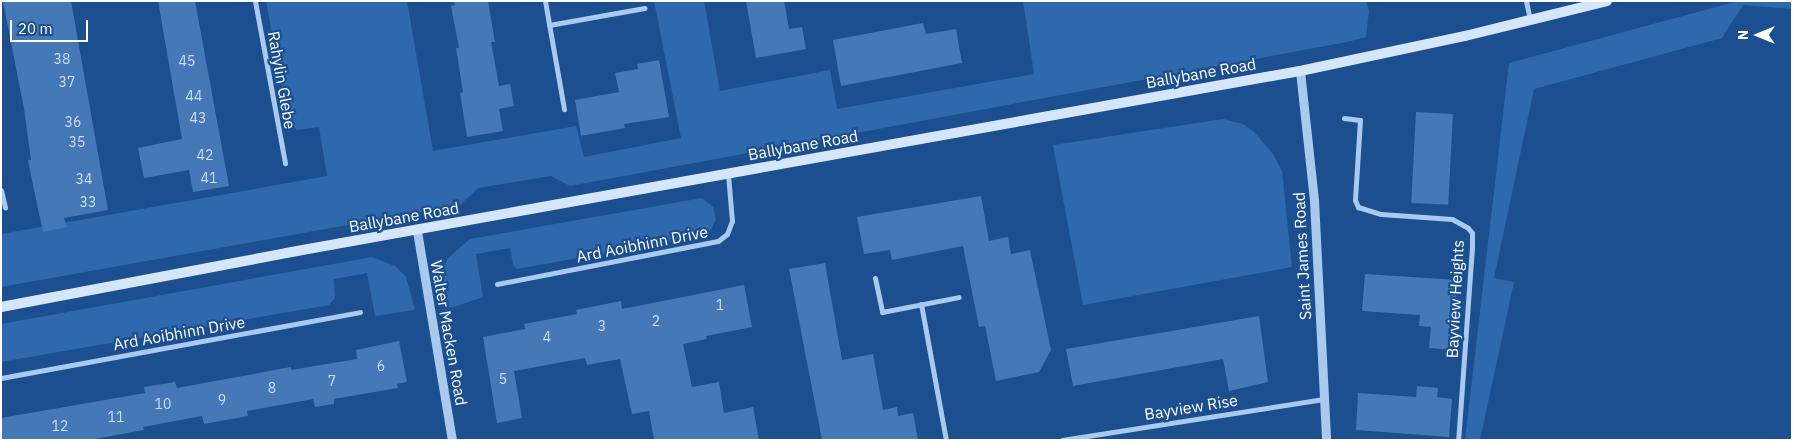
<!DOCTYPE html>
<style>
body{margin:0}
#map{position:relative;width:1793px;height:441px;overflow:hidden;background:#1b4f8f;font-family:"IBM Plex Sans",sans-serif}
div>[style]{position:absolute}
.green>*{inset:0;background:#2e69ad}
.building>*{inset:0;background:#4478b7;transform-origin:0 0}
.minor>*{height:5px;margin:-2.5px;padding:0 2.5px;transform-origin:2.5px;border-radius:2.5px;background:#a9c9ee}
.tertiary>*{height:9px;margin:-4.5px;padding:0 4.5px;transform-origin:4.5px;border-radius:4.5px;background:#a9c9ee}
.secondary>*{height:10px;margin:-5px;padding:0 5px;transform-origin:5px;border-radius:5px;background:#d6e6fa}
span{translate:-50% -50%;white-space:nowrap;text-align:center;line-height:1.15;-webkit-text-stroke:4.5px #1b4f8f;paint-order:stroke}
.number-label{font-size:14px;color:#d0dded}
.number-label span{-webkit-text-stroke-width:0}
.street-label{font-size:16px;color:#fff}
.frame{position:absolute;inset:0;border:2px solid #fff;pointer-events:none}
.north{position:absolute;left:1733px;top:10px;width:50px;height:50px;-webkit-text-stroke:4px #1b4f8f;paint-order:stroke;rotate:270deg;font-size:14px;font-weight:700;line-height:20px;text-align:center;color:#fff}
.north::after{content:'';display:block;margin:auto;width:18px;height:22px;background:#fff;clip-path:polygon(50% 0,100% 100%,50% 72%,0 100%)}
.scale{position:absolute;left:10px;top:20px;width:78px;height:22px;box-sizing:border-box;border:2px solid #fff;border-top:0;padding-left:6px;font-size:15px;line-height:18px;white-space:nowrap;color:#fff;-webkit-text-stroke:4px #1b4f8f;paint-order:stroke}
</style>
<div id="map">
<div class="green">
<i style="clip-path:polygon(266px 1px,407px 1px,433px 151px,576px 126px,584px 157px,681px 138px,654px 1px,704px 1px,720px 91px,830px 70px,837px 109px,1034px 74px,1023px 1px,1366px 1px,1369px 11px,1366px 37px,1347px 42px,570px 186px,551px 176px,478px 188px,460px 205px,1px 287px,1px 234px,327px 176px,319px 127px,297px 130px,288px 122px)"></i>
<i style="clip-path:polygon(1738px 1px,1792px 1px,1792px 9px,1743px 5px,1722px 38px,1534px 89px,1494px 278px,1514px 282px,1480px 440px,1465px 440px,1509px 63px)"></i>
<i style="clip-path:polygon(1223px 119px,1243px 124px,1254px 132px,1273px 154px,1282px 171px,1292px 267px,1083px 305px,1053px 145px)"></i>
<i style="clip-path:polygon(702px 198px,713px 207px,716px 219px,711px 230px,700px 236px,517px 269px,513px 265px,510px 248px,476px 254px,483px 297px,445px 310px,441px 273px,448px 258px,470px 239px)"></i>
<i style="clip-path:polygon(372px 257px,395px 266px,406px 277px,415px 310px,375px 316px,367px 273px,334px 279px,335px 298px,329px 305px,1px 362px,1px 324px)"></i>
</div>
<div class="building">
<i style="clip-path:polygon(3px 1px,71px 1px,108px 210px,64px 218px,67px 227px,43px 232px,30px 171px,28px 160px,31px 160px,24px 109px)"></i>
<i style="clip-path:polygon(158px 1px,195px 1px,229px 186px,193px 192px,189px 170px,144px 178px,138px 148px,182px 139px)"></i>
<i style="clip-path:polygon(454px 1px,488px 1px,495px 42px,491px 42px,499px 86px,510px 84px,514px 106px,499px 109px,503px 131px,467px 137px,460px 93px,463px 92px,456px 48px,459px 48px,451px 6px,455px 5px)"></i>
<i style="clip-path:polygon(746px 1px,784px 1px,789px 29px,802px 27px,806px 49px,756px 58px)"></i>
<i style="clip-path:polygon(923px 23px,926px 34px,956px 29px,962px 63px,841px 86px,833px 40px)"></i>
<i style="clip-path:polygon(659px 60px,669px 117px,624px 124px,625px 128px,581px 136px,575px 100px,619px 92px,615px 73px,638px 69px,637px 64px)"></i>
<i style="left:1416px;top:112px;width:37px;height:91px;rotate:3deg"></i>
<i style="clip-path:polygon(981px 196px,989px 241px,1008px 237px,1011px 254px,1030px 250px,1051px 350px,1039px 372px,996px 381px,985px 326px,979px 327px,963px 246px,892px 260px,890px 250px,864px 254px,857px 217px)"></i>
<i style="clip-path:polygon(825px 263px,842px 360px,873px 354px,883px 410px,897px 407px,898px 416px,913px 413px,918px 440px,822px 440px,789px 269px)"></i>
<i style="clip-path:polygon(1365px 274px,1457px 280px,1452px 350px,1429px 348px,1431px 327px,1419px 326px,1420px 315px,1362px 311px)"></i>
<i style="clip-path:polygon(744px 285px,752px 327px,706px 336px,707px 339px,683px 344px,692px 387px,719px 382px,724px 413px,753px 407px,759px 440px,654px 440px,649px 411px,632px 414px,620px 359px,587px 365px,585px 358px,514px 371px,522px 418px,497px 423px,483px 337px,525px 329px,524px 324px,577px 314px,576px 310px,621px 301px,622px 309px)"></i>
<i style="clip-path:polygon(1259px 316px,1268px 382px,1229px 391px,1223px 359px,1073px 386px,1066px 349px)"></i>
<i style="clip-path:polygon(399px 341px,407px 382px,397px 384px,398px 388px,334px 399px,334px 404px,315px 407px,313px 399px,247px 411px,248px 416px,204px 424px,202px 416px,143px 427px,144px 430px,89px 440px,1px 440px,1px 418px,145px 393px,144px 387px,175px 382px,177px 388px,291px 367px,291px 370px,357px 359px,356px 350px)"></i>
<i style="clip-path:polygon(1417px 386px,1438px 388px,1437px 397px,1452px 399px,1449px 437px,1356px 430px,1358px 393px,1416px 397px)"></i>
</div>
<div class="minor">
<i style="left:255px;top:1px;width:165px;rotate:79.5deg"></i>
<i style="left:545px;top:1px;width:110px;rotate:80deg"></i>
<i style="left:1526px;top:1px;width:19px;rotate:78deg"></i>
<i style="left:549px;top:25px;width:97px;rotate:-10.1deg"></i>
<i style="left:1344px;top:118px;width:16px;rotate:7deg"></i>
<i style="left:1360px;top:120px;width:80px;rotate:93.6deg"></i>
<i style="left:1355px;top:200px;width:8px;rotate:67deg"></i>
<i style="left:1358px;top:207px;width:24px;rotate:17deg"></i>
<i style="left:1381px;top:214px;width:71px;rotate:4deg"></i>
<i style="left:1452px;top:219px;width:18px;rotate:29deg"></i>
<i style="left:1468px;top:228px;width:6px;rotate:51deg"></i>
<i style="left:1472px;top:233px;width:14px;rotate:90deg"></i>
<i style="left:1472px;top:247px;width:194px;rotate:94.1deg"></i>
<i style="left:1px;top:190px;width:18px;rotate:77deg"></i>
<i style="left:875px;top:278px;width:35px;rotate:78deg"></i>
<i style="left:882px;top:312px;width:78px;rotate:-11deg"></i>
<i style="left:497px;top:284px;width:225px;rotate:-11deg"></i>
<i style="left:718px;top:241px;width:11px;rotate:-38deg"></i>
<i style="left:727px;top:234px;width:14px;rotate:-69deg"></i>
<i style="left:732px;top:221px;width:47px;rotate:-94.9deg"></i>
<i style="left:921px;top:304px;width:138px;rotate:79.6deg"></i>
<i style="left:1px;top:378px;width:365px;rotate:-10.4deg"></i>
<i style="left:1062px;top:440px;width:265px;rotate:-8.9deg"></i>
</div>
<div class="tertiary">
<i style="left:1300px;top:71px;width:130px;rotate:83.8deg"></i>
<i style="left:1314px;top:200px;width:240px;rotate:87.1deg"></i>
<i style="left:417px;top:231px;width:212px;rotate:80.5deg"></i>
</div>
<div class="secondary">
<i style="left:1px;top:307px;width:290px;rotate:-10.7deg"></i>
<i style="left:286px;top:253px;width:1030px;rotate:-10.18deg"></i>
<i style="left:1300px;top:71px;width:169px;rotate:-12deg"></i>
<i style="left:1465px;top:36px;width:146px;rotate:-13.8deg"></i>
</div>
<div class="number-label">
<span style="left:62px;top:59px">38</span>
<span style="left:187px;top:61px">45</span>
<span style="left:67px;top:82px">37</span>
<span style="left:194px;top:96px">44</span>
<span style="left:198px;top:118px">43</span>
<span style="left:73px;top:122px">36</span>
<span style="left:77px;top:142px">35</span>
<span style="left:205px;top:155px">42</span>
<span style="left:209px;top:178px">41</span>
<span style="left:84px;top:179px">34</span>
<span style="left:88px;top:202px">33</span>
<span style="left:720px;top:305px">1</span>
<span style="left:656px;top:321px">2</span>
<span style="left:602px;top:326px">3</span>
<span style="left:547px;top:337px">4</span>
<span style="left:381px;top:366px">6</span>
<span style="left:503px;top:379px">5</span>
<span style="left:332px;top:381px">7</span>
<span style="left:272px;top:388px">8</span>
<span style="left:222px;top:400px">9</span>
<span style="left:163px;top:404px">10</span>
<span style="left:116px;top:417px">11</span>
<span style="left:60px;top:426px">12</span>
</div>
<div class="street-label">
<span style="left:1201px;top:73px;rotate:-10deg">Ballybane Road</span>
<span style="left:282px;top:80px;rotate:80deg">Rahylin Glebe</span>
<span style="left:803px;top:145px;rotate:-10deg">Ballybane Road</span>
<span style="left:404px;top:217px;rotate:-10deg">Ballybane Road</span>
<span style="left:642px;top:244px;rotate:-11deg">Ard Aoibhinn Drive</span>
<span style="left:1302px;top:256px;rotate:-93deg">Saint James Road</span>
<span style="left:1455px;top:299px;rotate:-87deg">Bayview Heights</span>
<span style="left:179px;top:333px;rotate:-10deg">Ard Aoibhinn Drive</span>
<span style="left:449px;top:333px;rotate:80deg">Walter Macken Road</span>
<span style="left:1191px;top:407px;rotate:-9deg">Bayview Rise</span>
</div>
<div class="frame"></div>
<div class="north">N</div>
<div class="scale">20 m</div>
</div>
